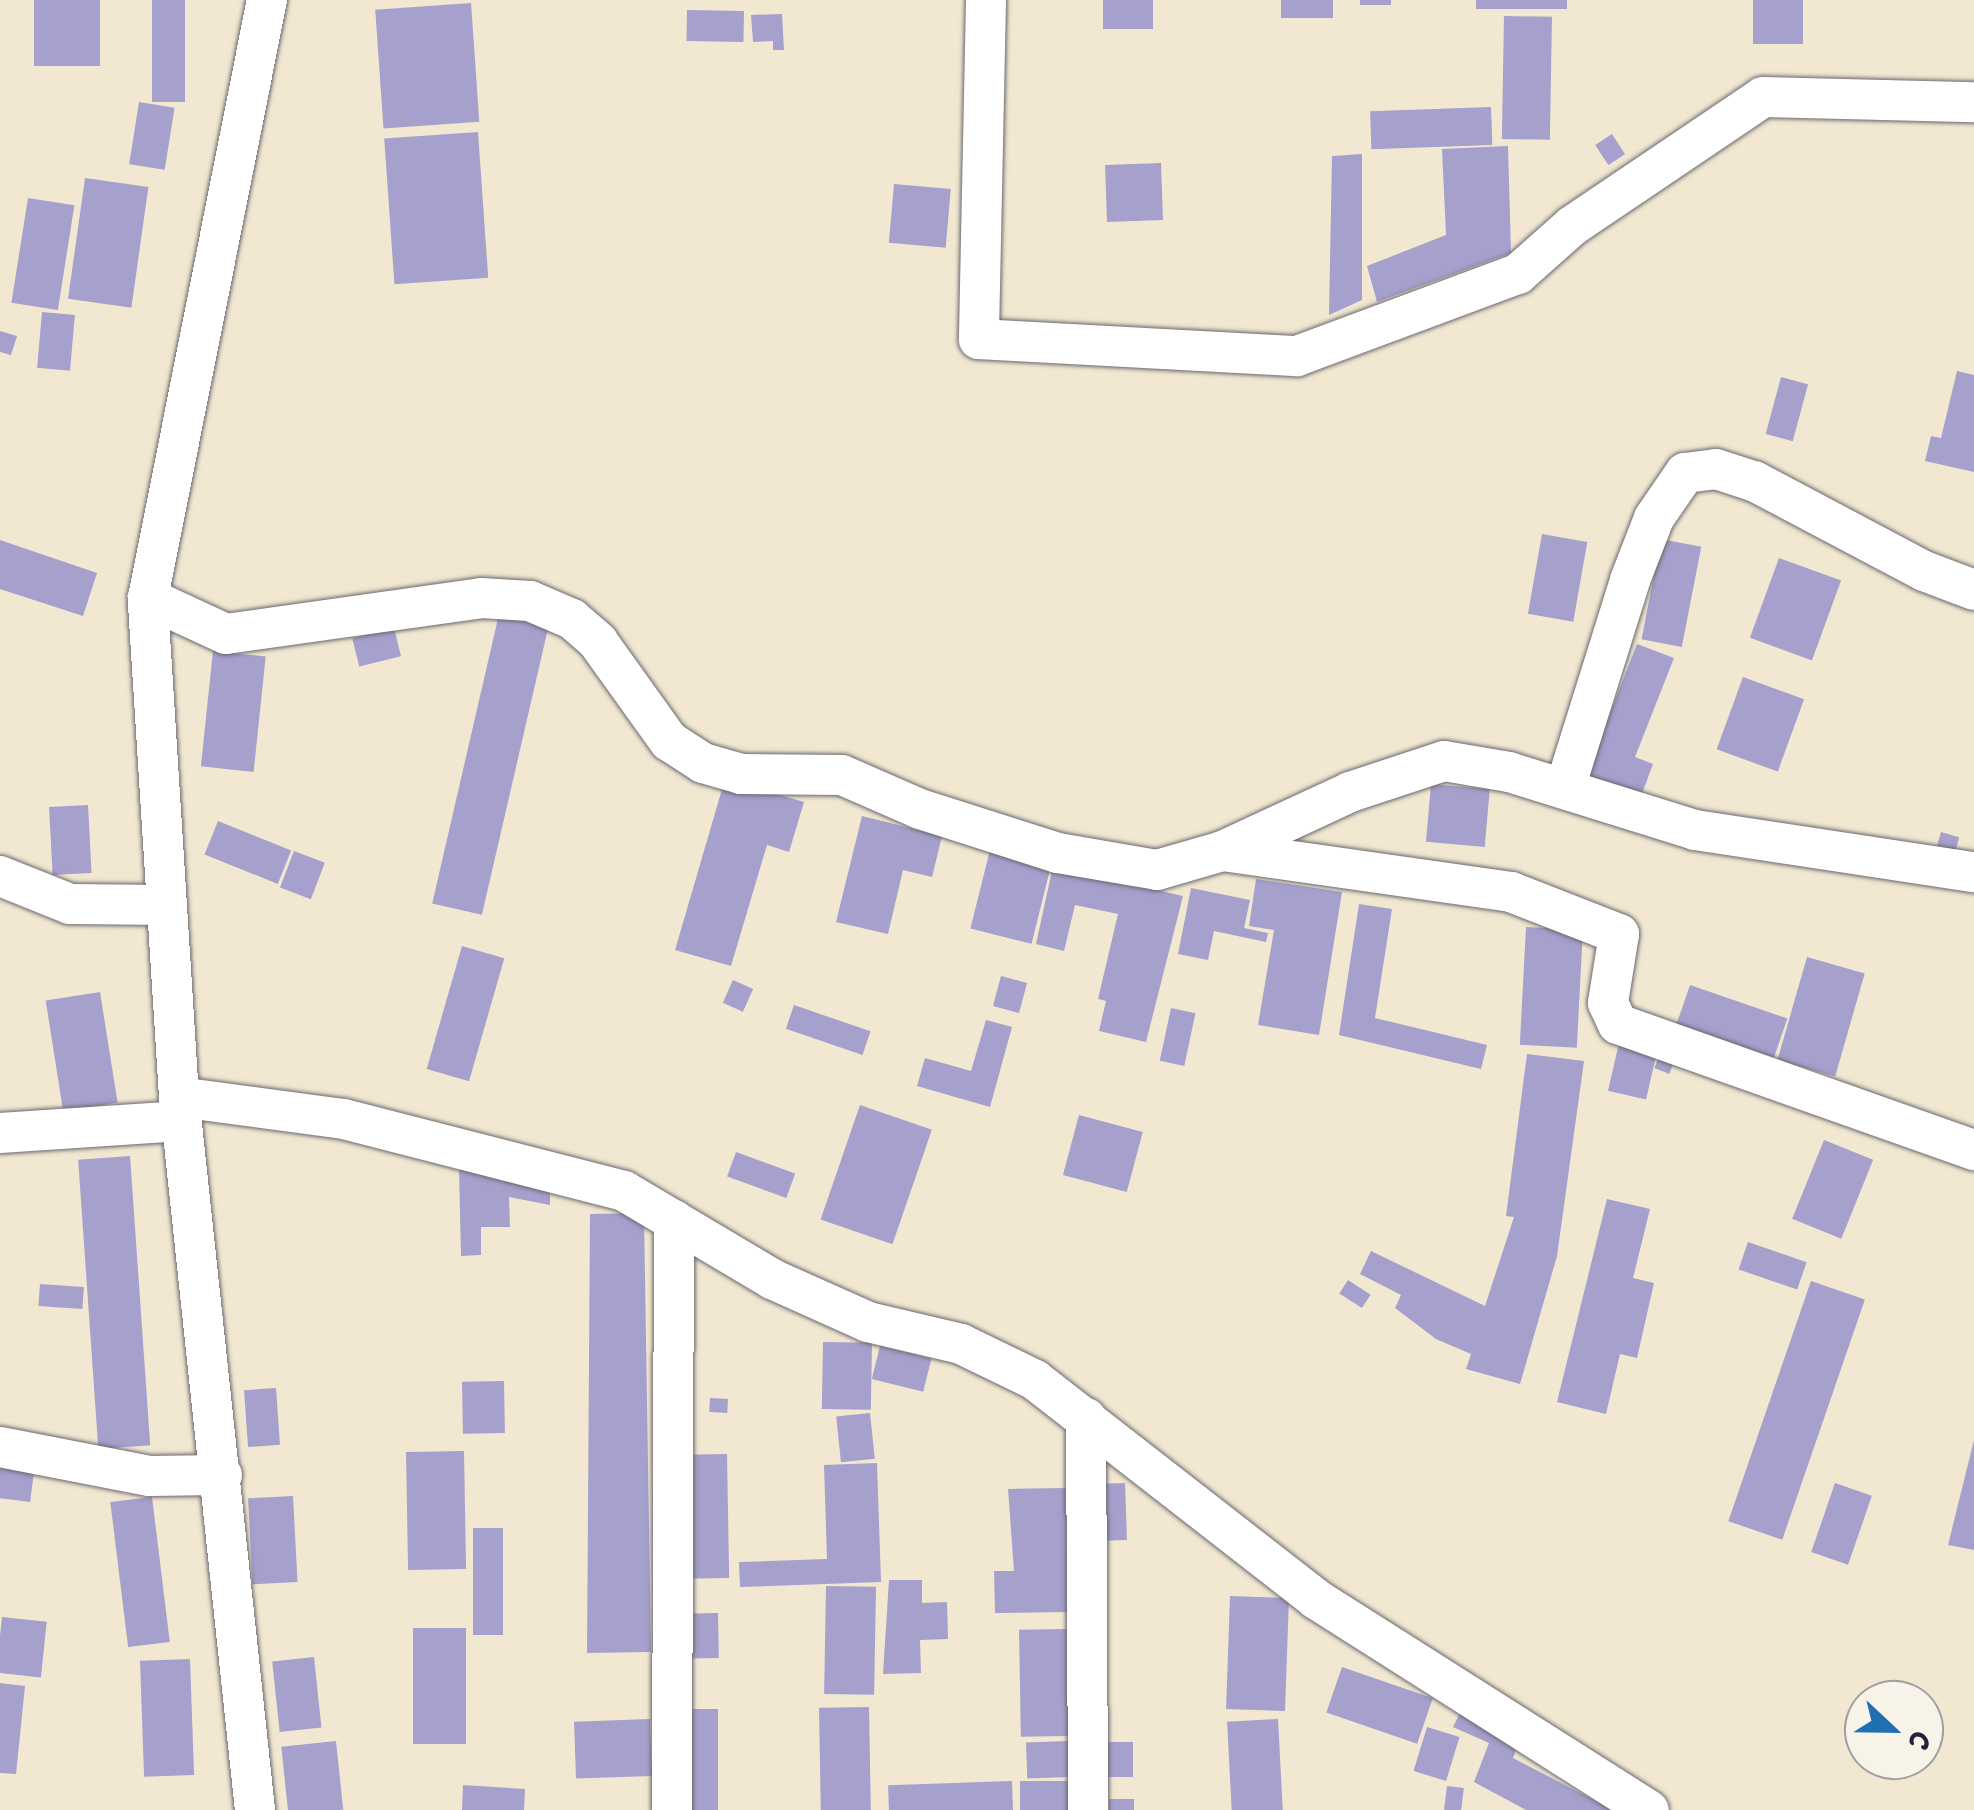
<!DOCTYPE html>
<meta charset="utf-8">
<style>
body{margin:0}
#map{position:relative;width:1974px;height:1810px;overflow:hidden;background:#f2e8d1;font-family:"Shantell Sans",sans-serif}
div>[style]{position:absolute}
.building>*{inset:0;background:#a5a0cc;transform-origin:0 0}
.roads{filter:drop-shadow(0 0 2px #6b6770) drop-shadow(0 0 2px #6b6770)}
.minor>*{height:40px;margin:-20px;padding:0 20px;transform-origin:20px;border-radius:20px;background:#fff}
span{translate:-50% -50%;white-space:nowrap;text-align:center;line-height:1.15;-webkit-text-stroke:8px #f7f3e8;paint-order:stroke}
.north{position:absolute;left:1844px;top:1680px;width:100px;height:100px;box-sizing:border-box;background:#f7f3e8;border:2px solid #a29fa3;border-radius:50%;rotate:112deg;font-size:28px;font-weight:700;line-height:40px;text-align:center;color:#22223b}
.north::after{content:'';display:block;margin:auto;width:35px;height:45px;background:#1f6fb2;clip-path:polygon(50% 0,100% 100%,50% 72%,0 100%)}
</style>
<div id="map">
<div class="building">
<i style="left:34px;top:0;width:66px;height:66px"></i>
<i style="left:152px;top:0;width:33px;height:102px"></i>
<i style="left:1103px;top:0;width:50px;height:29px"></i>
<i style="left:1281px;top:0;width:52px;height:18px"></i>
<i style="left:1360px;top:0;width:31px;height:5px"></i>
<i style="left:1476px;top:0;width:91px;height:9px"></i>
<i style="left:1753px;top:0;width:50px;height:44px"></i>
<i style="left:471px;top:3px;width:119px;height:96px;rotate:86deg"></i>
<i style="left:687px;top:10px;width:57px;height:31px;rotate:1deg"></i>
<i style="clip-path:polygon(782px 14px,784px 50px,773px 50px,773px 41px,753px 42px,751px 15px)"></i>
<i style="left:1504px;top:16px;width:48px;height:123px;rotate:1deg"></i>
<i style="left:139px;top:102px;width:36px;height:63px;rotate:9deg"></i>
<i style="left:1491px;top:107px;width:38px;height:121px;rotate:88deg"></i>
<i style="left:478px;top:132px;width:146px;height:94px;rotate:86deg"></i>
<i style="left:1612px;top:134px;width:24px;height:20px;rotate:57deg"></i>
<i style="clip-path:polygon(1508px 146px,1511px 253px,1377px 302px,1367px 266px,1446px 235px,1442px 149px)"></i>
<i style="clip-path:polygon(1362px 154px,1362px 300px,1329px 315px,1332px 156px)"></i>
<i style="left:1161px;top:163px;width:57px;height:56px;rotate:88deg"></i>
<i style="left:85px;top:178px;width:64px;height:122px;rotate:8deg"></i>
<i style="left:894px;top:184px;width:57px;height:59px;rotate:5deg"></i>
<i style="left:28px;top:198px;width:47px;height:106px;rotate:9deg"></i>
<i style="left:42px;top:312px;width:33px;height:56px;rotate:5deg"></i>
<i style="clip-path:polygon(0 331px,17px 336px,11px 355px,0 352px)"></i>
<i style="clip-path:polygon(1957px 371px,1974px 375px,1974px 472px,1925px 461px,1931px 436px,1941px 438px)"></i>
<i style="left:1781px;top:377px;width:28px;height:59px;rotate:15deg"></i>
<i style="left:1542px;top:534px;width:46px;height:81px;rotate:10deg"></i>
<i style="left:1661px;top:539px;width:41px;height:102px;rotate:11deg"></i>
<i style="clip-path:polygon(0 540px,97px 573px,83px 616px,0 589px)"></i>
<i style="left:1779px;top:558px;width:66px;height:85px;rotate:20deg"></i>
<i style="left:499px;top:614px;width:51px;height:297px;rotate:13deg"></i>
<i style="left:394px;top:628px;width:29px;height:43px;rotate:76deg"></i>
<i style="clip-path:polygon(1637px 644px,1674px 658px,1635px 757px,1653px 764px,1639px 802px,1584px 780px)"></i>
<i style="left:213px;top:651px;width:53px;height:116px;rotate:6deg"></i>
<i style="left:1743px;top:677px;width:65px;height:77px;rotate:20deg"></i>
<i style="clip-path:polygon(725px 779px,804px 802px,789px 852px,767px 845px,731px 966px,675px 950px)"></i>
<i style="left:1431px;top:784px;width:59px;height:58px;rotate:5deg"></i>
<i style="left:88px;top:805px;width:68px;height:39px;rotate:87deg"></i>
<i style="clip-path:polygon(862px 816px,942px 836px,932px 877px,903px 870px,888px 934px,836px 922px)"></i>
<i style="left:218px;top:821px;width:79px;height:36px;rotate:22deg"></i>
<i style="left:1941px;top:832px;width:19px;height:14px;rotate:16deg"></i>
<i style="left:990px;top:850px;width:63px;height:81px;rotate:14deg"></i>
<i style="left:294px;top:851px;width:33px;height:39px;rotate:21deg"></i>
<i style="clip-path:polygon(1053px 866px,1183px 896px,1146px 1042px,1099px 1031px,1106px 1001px,1098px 999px,1118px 914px,1075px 905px,1064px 951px,1036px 944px)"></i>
<i style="clip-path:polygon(1256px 879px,1342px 892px,1319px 1035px,1258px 1025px,1274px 930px,1249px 926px)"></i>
<i style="clip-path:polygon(1191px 888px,1250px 900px,1244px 928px,1268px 933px,1266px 942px,1214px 931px,1208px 960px,1178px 954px)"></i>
<i style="clip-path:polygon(1359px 904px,1392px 909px,1375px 1018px,1487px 1045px,1481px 1069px,1339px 1035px)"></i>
<i style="left:1526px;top:927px;width:57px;height:118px;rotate:3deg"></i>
<i style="left:462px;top:946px;width:44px;height:128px;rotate:16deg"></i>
<i style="left:1807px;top:957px;width:60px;height:107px;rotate:16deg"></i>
<i style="left:1001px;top:976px;width:27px;height:31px;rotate:15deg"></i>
<i style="left:733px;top:980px;width:22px;height:25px;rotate:24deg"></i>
<i style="left:1690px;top:985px;width:103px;height:47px;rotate:19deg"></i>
<i style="left:100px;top:992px;width:112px;height:55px;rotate:81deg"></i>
<i style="left:794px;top:1005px;width:81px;height:25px;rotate:19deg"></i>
<i style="left:1171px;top:1008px;width:25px;height:54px;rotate:12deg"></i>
<i style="clip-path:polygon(986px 1020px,1012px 1027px,990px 1107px,917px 1086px,925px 1058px,971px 1071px)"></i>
<i style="left:1619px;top:1043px;width:39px;height:49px;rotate:13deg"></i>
<i style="clip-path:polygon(1527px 1054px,1584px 1061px,1557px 1256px,1520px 1384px,1466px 1369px,1471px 1354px,1436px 1339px,1395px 1308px,1401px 1295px,1360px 1274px,1371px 1251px,1485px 1306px,1514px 1217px,1506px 1216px)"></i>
<i style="left:1660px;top:1054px;width:16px;height:15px;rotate:22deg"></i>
<i style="left:860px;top:1105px;width:76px;height:121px;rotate:19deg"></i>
<i style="left:1079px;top:1115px;width:66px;height:62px;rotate:15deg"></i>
<i style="left:1824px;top:1140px;width:53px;height:85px;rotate:22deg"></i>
<i style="left:736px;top:1152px;width:63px;height:26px;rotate:20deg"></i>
<i style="left:130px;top:1156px;width:290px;height:52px;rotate:86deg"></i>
<i style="clip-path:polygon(459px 1169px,550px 1181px,550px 1205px,509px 1197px,510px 1227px,481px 1227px,481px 1255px,461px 1256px)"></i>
<i style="clip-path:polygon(1607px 1199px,1650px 1209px,1633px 1278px,1654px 1283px,1637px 1358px,1620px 1354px,1606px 1414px,1557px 1402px)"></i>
<i style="clip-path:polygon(644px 1213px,651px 1652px,587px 1653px,590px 1214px)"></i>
<i style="left:1748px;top:1242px;width:62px;height:29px;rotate:19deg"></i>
<i style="left:1348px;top:1280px;width:27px;height:16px;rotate:33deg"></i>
<i style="left:1811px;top:1281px;width:57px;height:254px;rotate:19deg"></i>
<i style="left:40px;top:1284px;width:44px;height:22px;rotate:4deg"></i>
<i style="left:823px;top:1342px;width:49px;height:67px;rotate:1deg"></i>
<i style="left:880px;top:1346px;width:53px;height:34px;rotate:14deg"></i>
<i style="left:504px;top:1381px;width:52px;height:42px;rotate:89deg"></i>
<i style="left:276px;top:1388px;width:57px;height:32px;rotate:86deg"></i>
<i style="left:710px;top:1398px;width:18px;height:14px;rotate:3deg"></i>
<i style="left:870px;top:1413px;width:46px;height:34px;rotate:84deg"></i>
<i style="clip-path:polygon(1974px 1440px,1974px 1550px,1948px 1545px)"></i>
<i style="left:464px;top:1451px;width:118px;height:58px;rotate:89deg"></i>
<i style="left:727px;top:1454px;width:124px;height:43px;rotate:89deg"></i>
<i style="left:0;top:1461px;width:35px;height:37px;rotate:7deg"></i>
<i style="clip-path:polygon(877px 1463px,881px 1582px,740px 1587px,739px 1562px,827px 1559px,824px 1465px)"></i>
<i style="left:1125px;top:1483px;width:57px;height:30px;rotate:88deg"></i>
<i style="left:1835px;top:1483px;width:39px;height:73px;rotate:19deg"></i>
<i style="clip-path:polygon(1066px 1488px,1068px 1612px,995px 1613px,994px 1571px,1014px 1571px,1008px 1489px)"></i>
<i style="left:293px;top:1496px;width:86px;height:45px;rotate:87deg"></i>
<i style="left:152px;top:1497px;width:146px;height:42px;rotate:83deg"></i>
<i style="left:473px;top:1528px;width:30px;height:107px"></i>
<i style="clip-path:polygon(889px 1580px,922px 1580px,922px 1603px,947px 1602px,948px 1639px,920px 1640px,921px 1673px,883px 1674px)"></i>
<i style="left:826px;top:1586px;width:50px;height:108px;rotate:1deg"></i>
<i style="left:1230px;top:1596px;width:59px;height:113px;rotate:2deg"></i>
<i style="left:718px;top:1613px;width:45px;height:30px;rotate:89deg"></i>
<i style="left:2px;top:1617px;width:45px;height:56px;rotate:6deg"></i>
<i style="left:466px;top:1628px;width:116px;height:53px;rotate:90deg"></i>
<i style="left:1067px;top:1629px;width:107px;height:48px;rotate:89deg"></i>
<i style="left:314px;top:1657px;width:71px;height:42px;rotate:84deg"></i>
<i style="left:190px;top:1659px;width:116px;height:50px;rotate:88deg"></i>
<i style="left:1342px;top:1667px;width:96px;height:48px;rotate:19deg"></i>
<i style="clip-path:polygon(0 1683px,25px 1686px,16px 1774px,0 1773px)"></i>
<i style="left:869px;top:1707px;width:103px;height:50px;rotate:89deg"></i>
<i style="left:688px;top:1709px;width:30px;height:101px"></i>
<i style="clip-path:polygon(1461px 1711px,1519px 1741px,1513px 1758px,1613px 1810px,1526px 1810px,1474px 1782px,1489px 1743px,1453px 1727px)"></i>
<i style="left:650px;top:1719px;width:57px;height:76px;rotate:88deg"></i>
<i style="left:1278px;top:1719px;width:91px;height:51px;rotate:87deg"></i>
<i style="left:1427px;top:1727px;width:34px;height:46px;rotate:17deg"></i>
<i style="left:336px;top:1741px;width:69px;height:55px;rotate:84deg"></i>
<i style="left:1068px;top:1741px;width:36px;height:42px;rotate:88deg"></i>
<i style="left:1106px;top:1742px;width:27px;height:35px"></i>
<i style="left:1012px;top:1781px;width:29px;height:124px;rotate:88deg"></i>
<i style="left:1071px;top:1781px;width:29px;height:51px;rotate:90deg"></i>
<i style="clip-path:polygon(463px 1785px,525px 1789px,524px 1810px,462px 1810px)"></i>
<i style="left:1447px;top:1786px;width:17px;height:24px;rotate:7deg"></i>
<i style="left:1134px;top:1799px;width:11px;height:25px;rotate:90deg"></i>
</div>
<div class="roads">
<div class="minor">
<i style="left:986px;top:0;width:339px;rotate:91.2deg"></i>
<i style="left:979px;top:339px;width:318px;rotate:3.1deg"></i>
<i style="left:1297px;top:356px;width:236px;rotate:-20.4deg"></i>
<i style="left:1518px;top:274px;width:72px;rotate:-41.6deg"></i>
<i style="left:1572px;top:226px;width:230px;rotate:-34deg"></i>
<i style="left:1763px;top:97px;width:211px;rotate:1.4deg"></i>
<i style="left:148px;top:598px;width:86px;rotate:24.8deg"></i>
<i style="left:226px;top:634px;width:258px;rotate:-8deg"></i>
<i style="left:481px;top:598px;width:49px;rotate:3.5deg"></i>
<i style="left:530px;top:601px;width:46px;rotate:23.2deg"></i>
<i style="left:572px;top:619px;width:35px;rotate:41deg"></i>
<i style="left:598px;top:642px;width:122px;rotate:54.4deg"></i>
<i style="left:669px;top:741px;width:40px;rotate:32.9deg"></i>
<i style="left:703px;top:763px;width:40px;rotate:16deg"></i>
<i style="left:741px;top:774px;width:101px;rotate:0.6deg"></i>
<i style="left:842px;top:775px;width:85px;rotate:23.6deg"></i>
<i style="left:920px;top:809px;width:145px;rotate:17.7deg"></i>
<i style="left:1058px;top:853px;width:100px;rotate:9.7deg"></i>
<i style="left:1157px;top:870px;width:69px;rotate:-16.1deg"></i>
<i style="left:1223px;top:851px;width:140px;rotate:-24.9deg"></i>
<i style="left:1350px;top:792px;width:99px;rotate:-18.3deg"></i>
<i style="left:1444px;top:761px;width:66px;rotate:9.6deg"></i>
<i style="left:1509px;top:772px;width:195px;rotate:17.3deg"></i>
<i style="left:1695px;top:830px;width:282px;rotate:8.6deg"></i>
<i style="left:1565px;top:788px;width:218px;rotate:-72.6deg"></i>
<i style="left:1630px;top:580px;width:66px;rotate:-68.8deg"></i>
<i style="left:1654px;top:518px;width:55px;rotate:-55.4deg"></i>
<i style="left:1685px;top:473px;width:31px;rotate:-7deg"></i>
<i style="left:1716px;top:469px;width:40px;rotate:18deg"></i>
<i style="left:1754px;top:481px;width:192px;rotate:27.9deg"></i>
<i style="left:1924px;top:571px;width:53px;rotate:20.8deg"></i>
<i style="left:1223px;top:851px;width:291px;rotate:8.1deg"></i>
<i style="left:1511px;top:892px;width:116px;rotate:21.3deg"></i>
<i style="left:1619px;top:934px;width:70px;rotate:99.1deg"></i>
<i style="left:1608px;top:1003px;width:23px;rotate:65deg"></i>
<i style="left:1618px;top:1024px;width:378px;rotate:19.5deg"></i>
<i style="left:0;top:876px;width:75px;rotate:21.8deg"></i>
<i style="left:70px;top:904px;width:97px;rotate:0.6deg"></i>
<i style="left:179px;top:1097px;width:166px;rotate:7.6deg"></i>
<i style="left:344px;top:1119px;width:289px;rotate:14.4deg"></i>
<i style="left:624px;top:1191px;width:172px;rotate:30.7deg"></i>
<i style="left:772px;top:1279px;width:105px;rotate:24.1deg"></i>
<i style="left:868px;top:1322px;width:96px;rotate:13.3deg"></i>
<i style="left:961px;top:1344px;width:82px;rotate:25.9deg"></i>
<i style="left:1035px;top:1380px;width:356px;rotate:37.9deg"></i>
<i style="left:1316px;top:1599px;width:394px;rotate:32.4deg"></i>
<i style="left:0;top:1133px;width:182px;rotate:-3.8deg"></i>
<i style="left:1086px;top:1418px;width:392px;rotate:89.7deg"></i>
<i style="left:0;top:1447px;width:152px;rotate:11deg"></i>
<i style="left:149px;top:1476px;width:73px;rotate:-0.8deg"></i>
<i style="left:255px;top:1810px;width:717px;rotate:-96.08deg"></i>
<i style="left:179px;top:1097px;width:500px;rotate:-93.6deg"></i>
<i style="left:148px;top:598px;width:610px;rotate:-78.75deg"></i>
<i style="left:672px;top:1810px;width:590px;rotate:-89.81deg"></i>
</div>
</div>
<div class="north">С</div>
</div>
